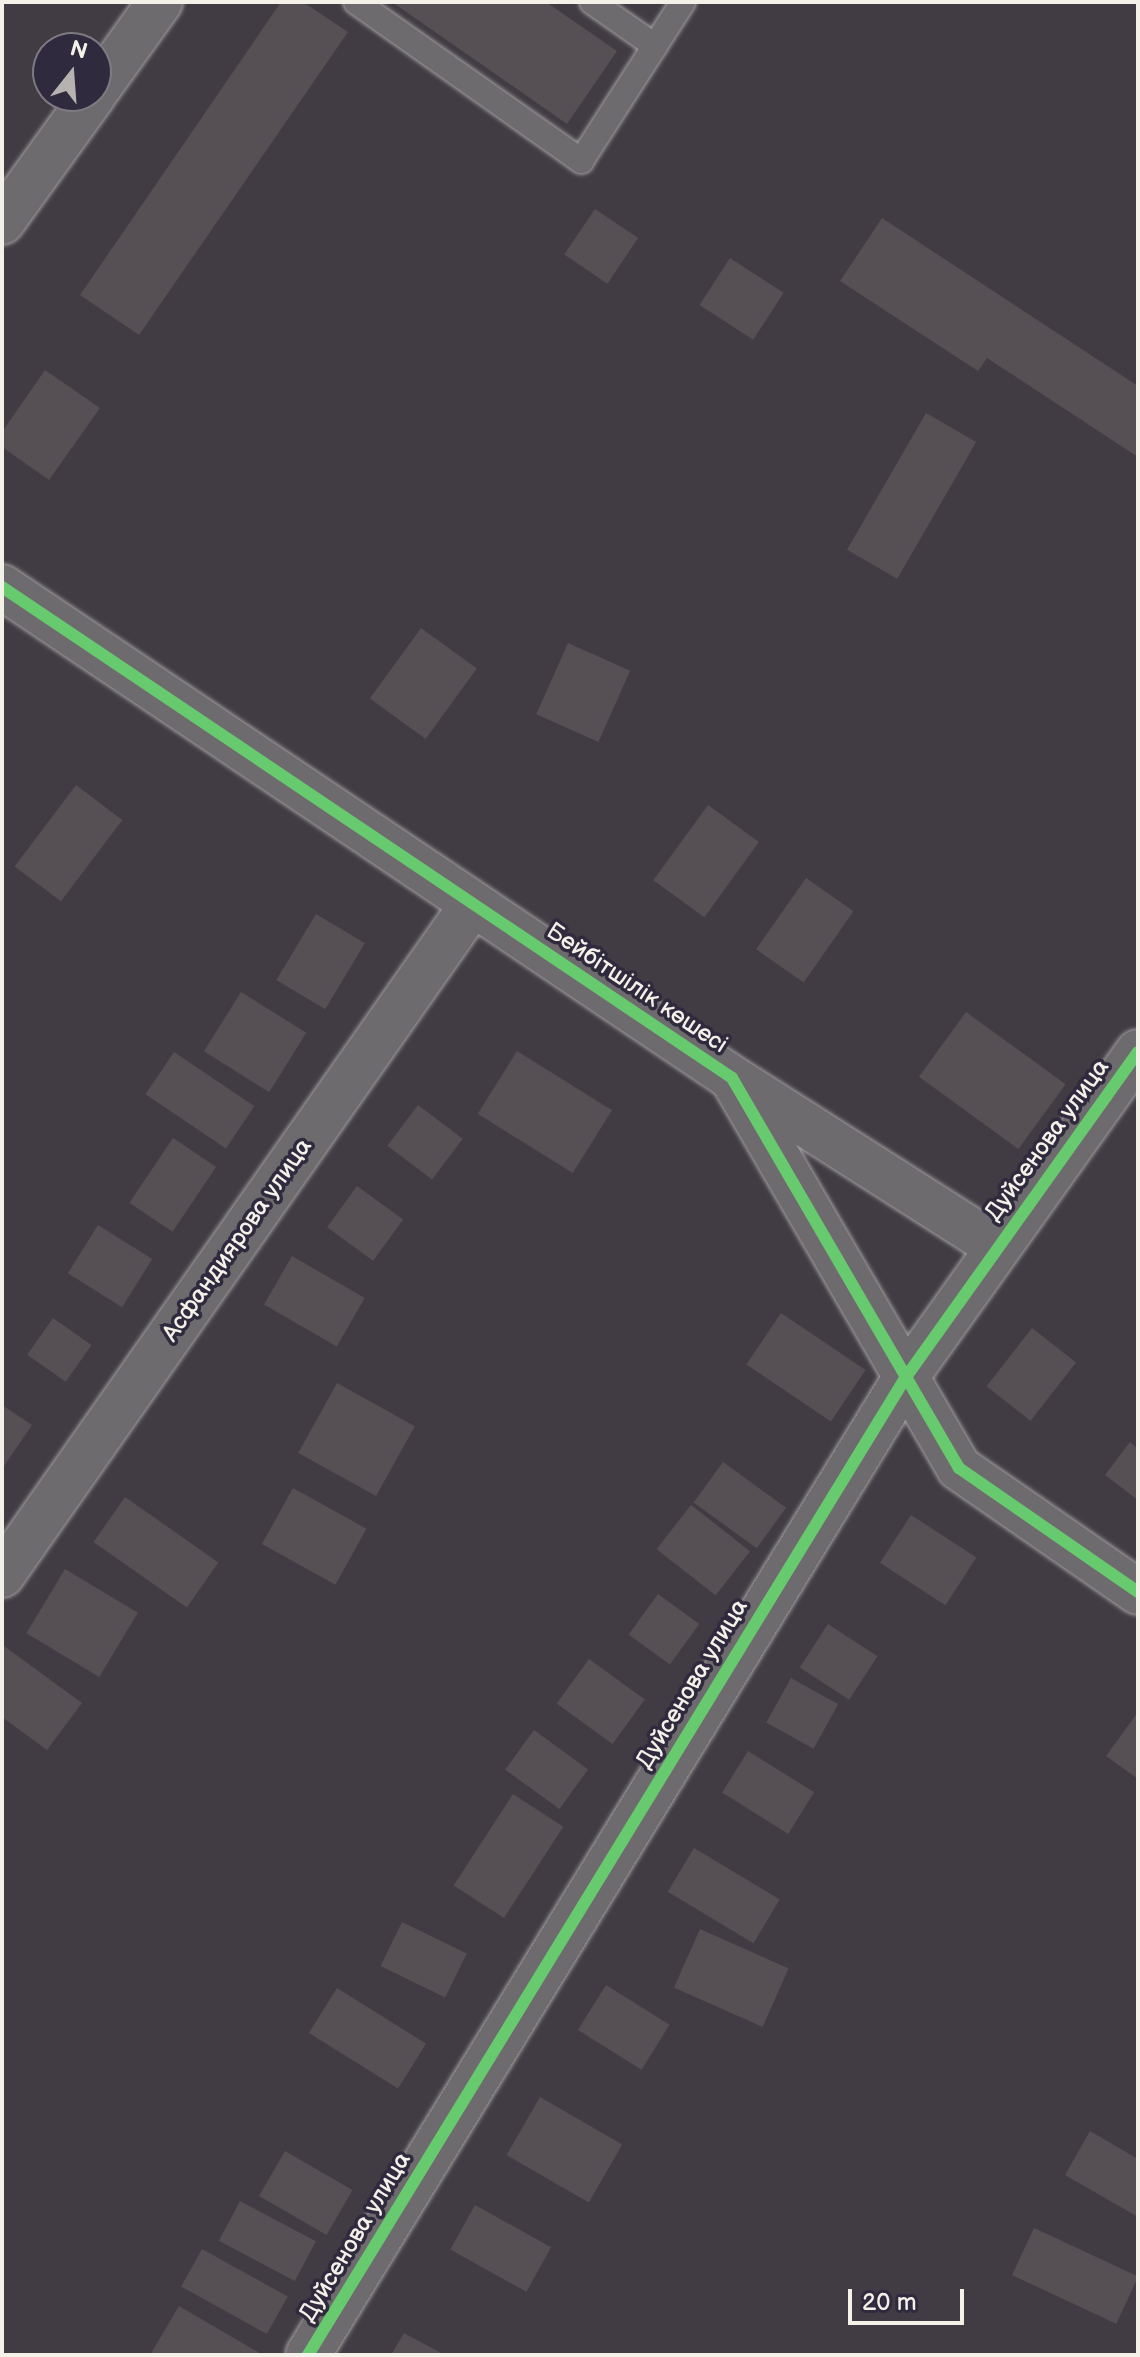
<!DOCTYPE html>
<meta charset="utf-8">
<style>
body{margin:0}
#map{position:relative;width:1140px;height:2357px;overflow:hidden;background:#413c44;font-family:"Balsamiq Sans",sans-serif}
div>[style]{position:absolute}
.building>*{inset:0;background:#564f54;transform-origin:0 0}
.roads{filter:drop-shadow(0 0 2px #a19ea0) drop-shadow(0 0 2px #a19ea0)}
.service>*{height:24px;margin:-12px;padding:0 12px;transform-origin:12px;border-radius:12px;background:#6e6b6e}
.minor>*{height:44px;margin:-22px;padding:0 22px;transform-origin:22px;border-radius:22px;background:#6e6b6e}
.tertiary>*{height:44px;margin:-22px;padding:0 22px;transform-origin:22px;border-radius:22px;background:#6e6b6e}
.cycleway>*{height:12px;margin:-6px;padding:0 6px;transform-origin:6px;border-radius:6px;background:#67ca6e}
span{translate:-50% -50%;white-space:nowrap;text-align:center;line-height:1.15;-webkit-text-stroke:7px #2f2a3d;paint-order:stroke}
.street-label{font-size:24px;color:#f4f1e8}
.frame{position:absolute;inset:0;border:4px solid #f4f1e8;pointer-events:none}
.north{position:absolute;left:32px;top:32px;width:80px;height:80px;box-sizing:border-box;background:#2f2a3d;border:2px solid #7e7a81;border-radius:50%;rotate:17deg;font-size:22px;font-weight:700;line-height:32px;text-align:center;color:#f4f1e8}
.north::after{content:'';display:block;margin:auto;width:28px;height:36px;background:#b5b2af;clip-path:polygon(50% 0,100% 100%,50% 72%,0 100%)}
.scale{position:absolute;left:848px;top:2289px;width:116px;height:36px;box-sizing:border-box;border:4px solid #f4f1e8;border-top:0;padding-left:10px;font-size:24px;line-height:28px;white-space:nowrap;color:#f4f1e8;-webkit-text-stroke:6px #2f2a3d;paint-order:stroke}
</style>
<div id="map">
<div class="building">
<i style="clip-path:polygon(281px 2px,303px 2px,348px 32px,139px 335px,80px 295px)"></i>
<i style="clip-path:polygon(392px 2px,546px 2px,617px 51px,567px 124px)"></i>
<i style="left:595px;top:209px;width:52px;height:55px;rotate:34deg"></i>
<i style="clip-path:polygon(882px 218px,1138px 386px,1138px 457px,987px 358px,978px 371px,840px 281px)"></i>
<i style="left:730px;top:258px;width:64px;height:56px;rotate:33deg"></i>
<i style="clip-path:polygon(45px 370px,100px 408px,49px 480px,2px 447px,2px 432px)"></i>
<i style="left:926px;top:413px;width:58px;height:158px;rotate:30deg"></i>
<i style="left:421px;top:628px;width:69px;height:87px;rotate:36deg"></i>
<i style="left:568px;top:643px;width:68px;height:78px;rotate:24deg"></i>
<i style="left:76px;top:785px;width:58px;height:102px;rotate:37deg"></i>
<i style="left:708px;top:805px;width:63px;height:93px;rotate:36deg"></i>
<i style="left:806px;top:878px;width:58px;height:87px;rotate:35deg"></i>
<i style="left:316px;top:914px;width:57px;height:77px;rotate:31deg"></i>
<i style="left:241px;top:992px;width:77px;height:70px;rotate:32deg"></i>
<i style="left:966px;top:1012px;width:123px;height:80px;rotate:36deg"></i>
<i style="left:517px;top:1051px;width:112px;height:74px;rotate:32deg"></i>
<i style="left:174px;top:1052px;width:97px;height:51px;rotate:34deg"></i>
<i style="left:418px;top:1105px;width:56px;height:51px;rotate:37deg"></i>
<i style="left:173px;top:1138px;width:52px;height:78px;rotate:34deg"></i>
<i style="left:357px;top:1186px;width:57px;height:51px;rotate:36deg"></i>
<i style="left:98px;top:1225px;width:64px;height:57px;rotate:32deg"></i>
<i style="left:292px;top:1256px;width:84px;height:56px;rotate:30deg"></i>
<i style="left:781px;top:1313px;width:102px;height:62px;rotate:34deg"></i>
<i style="left:53px;top:1318px;width:47px;height:45px;rotate:35deg"></i>
<i style="left:1032px;top:1328px;width:56px;height:74px;rotate:38deg"></i>
<i style="left:337px;top:1383px;width:89px;height:80px;rotate:29deg"></i>
<i style="clip-path:polygon(2px 1405px,32px 1425px,2px 1469px)"></i>
<i style="clip-path:polygon(1130px 1442px,1138px 1449px,1138px 1500px,1105px 1475px)"></i>
<i style="left:723px;top:1462px;width:78px;height:50px;rotate:36deg"></i>
<i style="left:293px;top:1488px;width:84px;height:64px;rotate:29deg"></i>
<i style="left:125px;top:1497px;width:114px;height:55px;rotate:35deg"></i>
<i style="left:691px;top:1505px;width:75px;height:56px;rotate:38deg"></i>
<i style="left:911px;top:1515px;width:78px;height:57px;rotate:33deg"></i>
<i style="left:65px;top:1569px;width:85px;height:75px;rotate:31deg"></i>
<i style="left:658px;top:1594px;width:51px;height:50px;rotate:36deg"></i>
<i style="left:828px;top:1624px;width:59px;height:52px;rotate:33deg"></i>
<i style="clip-path:polygon(4px 1646px,82px 1703px,47px 1750px,2px 1717px)"></i>
<i style="left:589px;top:1659px;width:69px;height:55px;rotate:36deg"></i>
<i style="left:791px;top:1678px;width:54px;height:51px;rotate:29deg"></i>
<i style="clip-path:polygon(1138px 1712px,1138px 1779px,1106px 1756px)"></i>
<i style="left:534px;top:1730px;width:67px;height:49px;rotate:36deg"></i>
<i style="left:748px;top:1751px;width:78px;height:49px;rotate:32deg"></i>
<i style="left:513px;top:1794px;width:60px;height:109px;rotate:33deg"></i>
<i style="left:694px;top:1848px;width:100px;height:51px;rotate:31deg"></i>
<i style="left:402px;top:1922px;width:72px;height:49px;rotate:26deg"></i>
<i style="left:700px;top:1929px;width:97px;height:64px;rotate:24deg"></i>
<i style="left:606px;top:1985px;width:75px;height:53px;rotate:32deg"></i>
<i style="left:337px;top:1988px;width:105px;height:53px;rotate:32deg"></i>
<i style="left:540px;top:2097px;width:95px;height:67px;rotate:30deg"></i>
<i style="clip-path:polygon(1090px 2131px,1138px 2159px,1138px 2217px,1065px 2175px)"></i>
<i style="left:285px;top:2151px;width:78px;height:52px;rotate:30deg"></i>
<i style="left:240px;top:2201px;width:86px;height:45px;rotate:28deg"></i>
<i style="left:475px;top:2205px;width:87px;height:51px;rotate:29deg"></i>
<i style="left:1034px;top:2228px;width:115px;height:52px;rotate:25deg"></i>
<i style="left:202px;top:2249px;width:98px;height:43px;rotate:29deg"></i>
<i style="clip-path:polygon(179px 2306px,263px 2355px,150px 2355px)"></i>
<i style="clip-path:polygon(404px 2333px,445px 2355px,391px 2355px)"></i>
</div>
<div class="roads">
<div class="service">
<i style="left:356px;top:2px;width:276px;rotate:35.2deg"></i>
<i style="left:581px;top:161px;width:189px;rotate:-57.3deg"></i>
<i style="left:592px;top:2px;width:77px;rotate:34.9deg"></i>
</div>
<div class="minor">
<i style="left:96px;top:91px;width:110px;rotate:-54.3deg"></i>
<i style="left:2px;top:222px;width:155px;rotate:-54.2deg"></i>
<i style="left:2px;top:1575px;width:818px;rotate:-54.95deg"></i>
<i style="left:308px;top:2355px;width:1146px;rotate:-58.56deg"></i>
</div>
<div class="tertiary">
<i style="left:2px;top:587px;width:880px;rotate:33.92deg"></i>
<i style="left:732px;top:1078px;width:451px;rotate:59.8deg"></i>
<i style="left:959px;top:1468px;width:218px;rotate:34.7deg"></i>
<i style="left:737px;top:1081px;width:309px;rotate:32.5deg"></i>
<i style="left:906px;top:1377px;width:399px;rotate:-54.5deg"></i>
</div>
</div>
<div class="cycleway">
<i style="left:2px;top:587px;width:880px;rotate:33.92deg"></i>
<i style="left:732px;top:1078px;width:451px;rotate:59.8deg"></i>
<i style="left:959px;top:1468px;width:218px;rotate:34.7deg"></i>
<i style="left:308px;top:2355px;width:1146px;rotate:-58.56deg"></i>
<i style="left:906px;top:1377px;width:399px;rotate:-54.5deg"></i>
</div>
<div class="street-label">
<span style="left:637px;top:988px;rotate:34deg">Бейбітшілік көшесі</span>
<span style="left:1047px;top:1140px;rotate:-54deg">Дуйсенова улица</span>
<span style="left:237px;top:1240px;rotate:-55deg">Асфандиярова улица</span>
<span style="left:692px;top:1684px;rotate:-59deg">Дуйсенова улица</span>
<span style="left:355px;top:2237px;rotate:-59deg">Дуйсенова улица</span>
</div>
<div class="frame"></div>
<div class="north">N</div>
<div class="scale">20 m</div>
</div>
